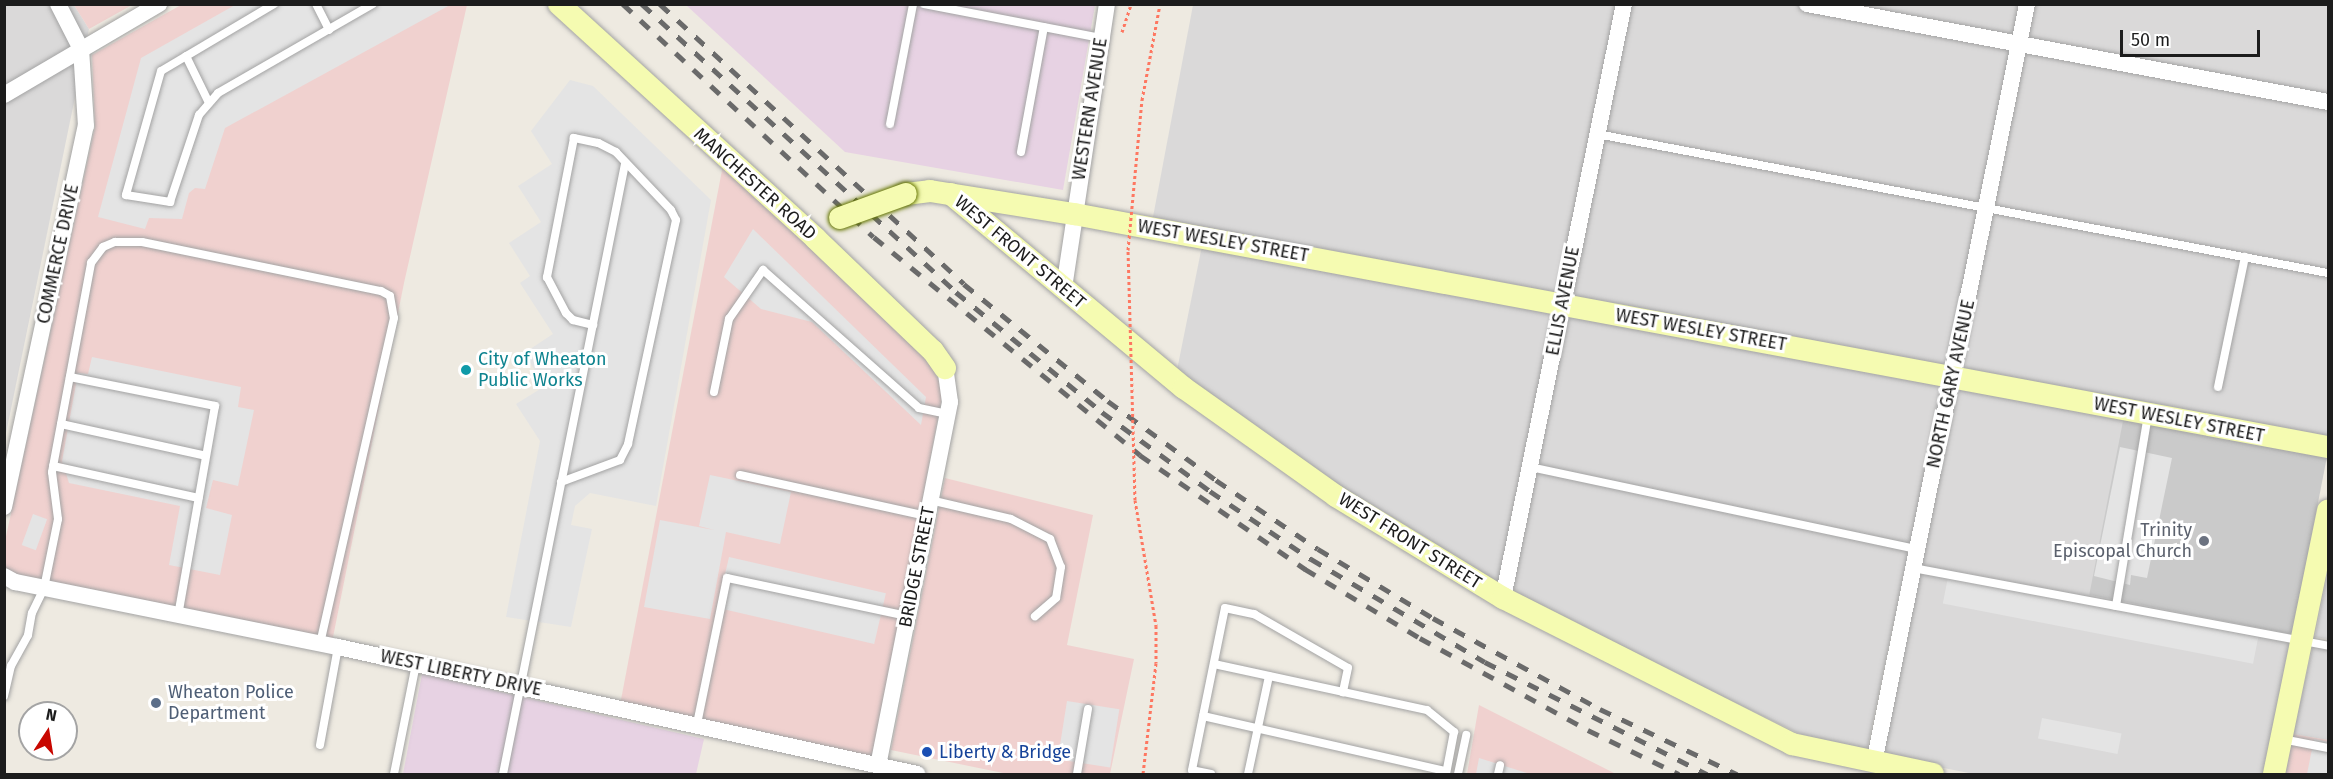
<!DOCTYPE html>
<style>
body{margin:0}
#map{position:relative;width:2333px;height:779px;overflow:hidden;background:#eeeae1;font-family:"Fira Sans",sans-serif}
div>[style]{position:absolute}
.residential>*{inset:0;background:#dad9d9}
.commercial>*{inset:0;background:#f0d1cf}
.industrial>*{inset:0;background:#e7d2e3}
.religious>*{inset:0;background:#cacaca;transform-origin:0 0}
.parking>*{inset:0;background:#e4e4e4;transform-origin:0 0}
.path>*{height:3px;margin-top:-1.5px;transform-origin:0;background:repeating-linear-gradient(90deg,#fe7761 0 3px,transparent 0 6px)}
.roads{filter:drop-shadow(0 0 2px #a3a3a3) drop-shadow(0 0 2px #a3a3a3)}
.lane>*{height:8px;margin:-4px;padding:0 4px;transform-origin:4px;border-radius:4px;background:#fff}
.street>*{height:16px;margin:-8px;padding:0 8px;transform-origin:8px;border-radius:8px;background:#fff}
.secondary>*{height:22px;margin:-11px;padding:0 11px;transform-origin:11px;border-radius:11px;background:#f5fbb1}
.rail>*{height:4.5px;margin-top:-2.25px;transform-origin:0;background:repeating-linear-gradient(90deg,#6a6a6a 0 12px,transparent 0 24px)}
.path-bridge>*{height:3px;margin-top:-1.5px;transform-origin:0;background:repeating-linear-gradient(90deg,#fe7761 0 3px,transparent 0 6px)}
.bridges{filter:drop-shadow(0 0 2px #647501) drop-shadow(0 0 2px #647501)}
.secondary-bridge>*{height:22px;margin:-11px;padding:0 11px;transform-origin:11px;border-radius:11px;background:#f5fbb1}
.dots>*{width:16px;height:16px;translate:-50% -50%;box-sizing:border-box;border:3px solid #fff;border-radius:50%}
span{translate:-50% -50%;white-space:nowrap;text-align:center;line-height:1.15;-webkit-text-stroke:6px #fff;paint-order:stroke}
.street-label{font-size:18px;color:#1c1c1c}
.culture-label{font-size:18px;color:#0d838f}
.left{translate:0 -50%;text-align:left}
.worship-label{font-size:18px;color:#5b616d}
.right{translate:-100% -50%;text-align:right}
.service-label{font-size:18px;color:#4e5e75}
.transit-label{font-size:18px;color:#164399}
.frame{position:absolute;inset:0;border:6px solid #1c1c1c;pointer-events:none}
.north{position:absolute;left:18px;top:701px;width:60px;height:60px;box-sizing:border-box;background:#fff;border:2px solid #a4a4a4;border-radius:50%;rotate:12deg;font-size:16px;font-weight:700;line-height:24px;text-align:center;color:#1c1c1c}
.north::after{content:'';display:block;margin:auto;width:21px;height:27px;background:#c80700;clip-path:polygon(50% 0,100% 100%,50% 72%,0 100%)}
.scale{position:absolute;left:2120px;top:30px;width:140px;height:27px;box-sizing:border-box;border:3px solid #1c1c1c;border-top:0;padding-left:8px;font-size:18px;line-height:21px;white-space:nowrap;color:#1c1c1c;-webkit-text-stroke:4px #fff;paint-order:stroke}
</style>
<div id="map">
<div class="residential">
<i style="clip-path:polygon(6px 4px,74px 5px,89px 29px,5px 438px)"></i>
<i style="clip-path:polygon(1193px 5px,2328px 5px,2328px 437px,1153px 217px)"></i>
<i style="clip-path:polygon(1203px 241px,1555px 307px,1498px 585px,1368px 509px,1177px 370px)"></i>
<i style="clip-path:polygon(1567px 310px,1944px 383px,1866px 754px,1827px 747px,1509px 593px)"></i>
<i style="clip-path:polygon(1958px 388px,2124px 416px,2294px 633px,2264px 774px,1974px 774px,1883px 756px)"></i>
<i style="clip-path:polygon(2328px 572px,2328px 639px,2315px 637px)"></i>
<i style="clip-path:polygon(2313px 646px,2328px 649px,2328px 740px,2293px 734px)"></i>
</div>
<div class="commercial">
<i style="clip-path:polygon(74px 5px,132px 5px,89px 29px)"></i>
<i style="clip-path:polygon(181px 5px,467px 5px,404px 283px,330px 652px,5px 583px,5px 541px,95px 127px,92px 55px)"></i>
<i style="clip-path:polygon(723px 165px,927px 354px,943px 391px,873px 760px,620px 705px)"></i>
<i style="clip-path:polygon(945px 478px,1093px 515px,1067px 645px,1134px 659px,1110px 774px,1008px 774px,891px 750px)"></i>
<i style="clip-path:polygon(1479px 705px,1616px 774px,1467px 774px)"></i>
<i style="clip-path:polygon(2293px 734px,2328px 740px,2328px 774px,2285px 774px)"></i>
</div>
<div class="industrial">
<i style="clip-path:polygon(686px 5px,1095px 5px,1063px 190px,845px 152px)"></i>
<i style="clip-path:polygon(422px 674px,704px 739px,696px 774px,403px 774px)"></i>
</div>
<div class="religious">
<i style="left:2124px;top:416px;width:207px;height:182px;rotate:11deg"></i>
</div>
<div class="parking">
<i style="clip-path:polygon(235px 5px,450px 5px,225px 128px,205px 189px,195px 188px,189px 193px,182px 219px,149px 218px,145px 229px,98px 217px,141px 58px)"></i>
<i style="clip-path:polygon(570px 80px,593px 86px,711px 200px,656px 506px,590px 493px,575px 506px,571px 525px,592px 529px,571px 627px,506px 617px,540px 441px,516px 404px,545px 386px,524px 353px,553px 334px,520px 283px,530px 276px,509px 243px,541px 222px,518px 186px,552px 164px,531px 131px)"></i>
<i style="clip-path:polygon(753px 229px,926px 397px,921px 425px,812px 322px,761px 309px,724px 277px)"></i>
<i style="clip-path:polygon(92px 357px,241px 387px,238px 407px,254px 410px,238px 486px,213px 480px,206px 508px,232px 515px,220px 575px,169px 565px,180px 506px,69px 483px,62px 461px,78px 373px,88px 374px)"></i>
<i style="clip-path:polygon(2120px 447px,2172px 458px,2147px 578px,2131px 575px,2130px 585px,2094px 576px)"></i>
<i style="clip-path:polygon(710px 475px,791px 492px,780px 544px,726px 532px,710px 619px,644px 607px,660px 520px,714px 530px,699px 526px)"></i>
<i style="left:33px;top:514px;width:15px;height:33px;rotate:20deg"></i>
<i style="left:729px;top:557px;width:161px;height:52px;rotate:13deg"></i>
<i style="left:1948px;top:577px;width:316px;height:27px;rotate:11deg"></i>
<i style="left:1067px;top:701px;width:53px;height:59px;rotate:9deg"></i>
<i style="left:2042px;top:718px;width:81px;height:21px;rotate:11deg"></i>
<i style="clip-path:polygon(2314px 739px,2328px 742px,2328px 774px,2307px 774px)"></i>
<i style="clip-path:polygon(1479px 758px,1527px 773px,1526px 774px,1476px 774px)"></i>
</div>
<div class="path">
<i style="left:1122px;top:32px;width:29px;rotate:-72deg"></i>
<i style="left:1142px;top:100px;width:98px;rotate:-79.4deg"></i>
<i style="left:1135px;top:500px;width:128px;rotate:80.5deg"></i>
<i style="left:1156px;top:626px;width:37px;rotate:90deg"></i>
<i style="left:1156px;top:663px;width:112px;rotate:96.7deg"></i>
</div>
<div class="roads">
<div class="lane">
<i style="left:274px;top:4px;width:131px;rotate:149.3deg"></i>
<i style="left:161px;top:71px;width:129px;rotate:105.8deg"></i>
<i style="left:126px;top:195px;width:45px;rotate:9deg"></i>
<i style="left:170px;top:202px;width:92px;rotate:-71.6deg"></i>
<i style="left:199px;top:115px;width:29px;rotate:-49deg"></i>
<i style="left:218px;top:93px;width:179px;rotate:-29.9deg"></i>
<i style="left:316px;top:4px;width:29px;rotate:63deg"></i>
<i style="left:924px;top:4px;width:180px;rotate:10.9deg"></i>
<i style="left:186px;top:56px;width:52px;rotate:63.9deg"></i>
<i style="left:890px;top:124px;width:122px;rotate:-79.1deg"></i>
<i style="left:1597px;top:134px;width:744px;rotate:10.77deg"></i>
<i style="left:1021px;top:152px;width:127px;rotate:-79.6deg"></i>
<i style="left:70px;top:377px;width:148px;rotate:11.3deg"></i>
<i style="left:215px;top:406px;width:212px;rotate:100deg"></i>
<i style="left:2218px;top:387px;width:133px;rotate:-78.3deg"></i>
<i style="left:714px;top:392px;width:75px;rotate:-78.4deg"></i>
<i style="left:729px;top:319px;width:60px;rotate:-55.2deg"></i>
<i style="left:763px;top:270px;width:208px;rotate:41.5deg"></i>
<i style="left:919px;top:408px;width:29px;rotate:12deg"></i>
<i style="left:61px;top:424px;width:148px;rotate:12.4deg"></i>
<i style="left:53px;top:466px;width:149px;rotate:12.4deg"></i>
<i style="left:1530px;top:467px;width:396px;rotate:12deg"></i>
<i style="left:740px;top:475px;width:191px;rotate:12.4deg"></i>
<i style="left:561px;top:482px;width:63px;rotate:-20.4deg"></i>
<i style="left:620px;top:460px;width:18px;rotate:-63deg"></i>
<i style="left:628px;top:444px;width:229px;rotate:-77.9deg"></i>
<i style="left:676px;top:220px;width:11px;rotate:-117deg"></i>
<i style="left:671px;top:210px;width:80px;rotate:-133.5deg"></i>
<i style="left:616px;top:152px;width:20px;rotate:-153deg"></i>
<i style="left:598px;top:143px;width:25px;rotate:-168deg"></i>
<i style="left:574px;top:138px;width:142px;rotate:101deg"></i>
<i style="left:547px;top:277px;width:41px;rotate:62.2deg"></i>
<i style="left:566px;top:313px;width:10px;rotate:45deg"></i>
<i style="left:573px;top:320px;width:21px;rotate:14deg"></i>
<i style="left:930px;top:500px;width:83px;rotate:13.2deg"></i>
<i style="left:1011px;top:519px;width:44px;rotate:27.1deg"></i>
<i style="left:1050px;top:539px;width:30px;rotate:69deg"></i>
<i style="left:1061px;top:567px;width:31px;rotate:99deg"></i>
<i style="left:1056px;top:598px;width:28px;rotate:139deg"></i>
<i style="left:1913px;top:568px;width:422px;rotate:10.6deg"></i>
<i style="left:2116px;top:606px;width:194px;rotate:-80.5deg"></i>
<i style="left:1214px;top:664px;width:218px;rotate:12.2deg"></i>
<i style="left:1427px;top:710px;width:35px;rotate:39deg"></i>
<i style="left:1454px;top:732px;width:43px;rotate:100.8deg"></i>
<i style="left:4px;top:696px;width:31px;rotate:-77deg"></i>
<i style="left:11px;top:666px;width:35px;rotate:-61deg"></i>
<i style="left:28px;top:635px;width:22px;rotate:-80deg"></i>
<i style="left:32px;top:613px;width:28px;rotate:-64deg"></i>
<i style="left:44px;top:588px;width:70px;rotate:-78.5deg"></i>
<i style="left:58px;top:519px;width:47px;rotate:-97.3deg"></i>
<i style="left:52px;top:472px;width:213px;rotate:-79.4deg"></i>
<i style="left:91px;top:263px;width:20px;rotate:-53deg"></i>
<i style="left:103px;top:247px;width:13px;rotate:-23deg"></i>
<i style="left:115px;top:242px;width:27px"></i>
<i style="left:142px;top:242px;width:244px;rotate:11.6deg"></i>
<i style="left:381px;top:291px;width:10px;rotate:29deg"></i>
<i style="left:390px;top:296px;width:22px;rotate:80deg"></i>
<i style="left:394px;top:318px;width:333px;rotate:102.8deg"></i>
<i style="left:1203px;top:716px;width:249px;rotate:12.8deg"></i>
<i style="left:697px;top:724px;width:149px;rotate:-78.4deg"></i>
<i style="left:727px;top:578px;width:185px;rotate:11.9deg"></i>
<i style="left:2282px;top:739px;width:47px;rotate:11.1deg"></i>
<i style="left:320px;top:745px;width:100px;rotate:-79.6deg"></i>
<i style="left:394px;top:774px;width:112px;rotate:-78.7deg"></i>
<i style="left:503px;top:774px;width:622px;rotate:-78.69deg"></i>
<i style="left:1077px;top:774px;width:66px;rotate:-80.4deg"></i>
<i style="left:1211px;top:774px;width:19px;rotate:-168deg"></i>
<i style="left:1192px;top:770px;width:165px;rotate:-78.5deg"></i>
<i style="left:1225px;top:608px;width:30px;rotate:12deg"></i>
<i style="left:1254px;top:614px;width:108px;rotate:29.9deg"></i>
<i style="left:1348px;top:668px;width:25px;rotate:102deg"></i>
<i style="left:1248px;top:774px;width:100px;rotate:-77.9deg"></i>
<i style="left:1458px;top:774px;width:40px;rotate:-78deg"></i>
<i style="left:1498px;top:774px;width:9px;rotate:-77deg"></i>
</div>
<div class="street">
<i style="left:1807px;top:4px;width:530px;rotate:10.65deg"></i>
<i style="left:4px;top:95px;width:180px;rotate:-30.4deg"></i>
<i style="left:1064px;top:288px;width:287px;rotate:-81.4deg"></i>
<i style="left:4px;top:507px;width:390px;rotate:-77.9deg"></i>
<i style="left:86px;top:126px;width:77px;rotate:-93.7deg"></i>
<i style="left:81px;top:49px;width:51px;rotate:-117.1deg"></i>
<i style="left:4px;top:576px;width:13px;rotate:29deg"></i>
<i style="left:15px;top:582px;width:329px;rotate:11.4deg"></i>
<i style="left:338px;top:647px;width:593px;rotate:12.37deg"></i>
<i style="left:1503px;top:598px;width:606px;rotate:-78.49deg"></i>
<i style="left:1874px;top:763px;width:774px;rotate:-78.6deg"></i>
<i style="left:878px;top:766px;width:371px;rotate:-78.8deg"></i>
<i style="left:950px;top:402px;width:34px;rotate:-98deg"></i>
</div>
<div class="secondary">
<i style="left:559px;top:4px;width:347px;rotate:42.4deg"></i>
<i style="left:815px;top:238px;width:163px;rotate:43.8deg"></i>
<i style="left:933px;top:351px;width:21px;rotate:55deg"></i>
<i style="left:906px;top:194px;width:24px;rotate:-7deg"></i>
<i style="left:930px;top:191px;width:146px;rotate:9.1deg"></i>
<i style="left:1074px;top:214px;width:1275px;rotate:10.53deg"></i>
<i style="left:951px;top:194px;width:303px;rotate:39.8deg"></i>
<i style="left:1184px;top:388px;width:186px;rotate:35.4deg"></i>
<i style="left:1336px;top:496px;width:196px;rotate:31.4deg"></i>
<i style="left:1503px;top:598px;width:324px;rotate:26.8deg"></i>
<i style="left:1792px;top:744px;width:144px;rotate:12deg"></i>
<i style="left:2274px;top:774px;width:269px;rotate:-78.4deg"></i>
</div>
</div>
<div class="rail">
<i style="left:623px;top:4px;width:342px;rotate:42.9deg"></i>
<i style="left:874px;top:237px;width:344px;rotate:39.3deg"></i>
<i style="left:1140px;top:455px;width:201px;rotate:34.6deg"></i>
<i style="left:1305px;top:569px;width:134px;rotate:31deg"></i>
<i style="left:1420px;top:638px;width:192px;rotate:28.7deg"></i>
<i style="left:1588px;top:730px;width:101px;rotate:25.8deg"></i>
<i style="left:642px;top:4px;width:426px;rotate:42.5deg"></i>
<i style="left:956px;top:292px;width:189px;rotate:39.4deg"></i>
<i style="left:1102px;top:412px;width:134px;rotate:36.2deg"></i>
<i style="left:1210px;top:491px;width:122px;rotate:34deg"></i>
<i style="left:1311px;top:559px;width:202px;rotate:30.6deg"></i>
<i style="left:1485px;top:662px;width:249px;rotate:26.8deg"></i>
<i style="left:660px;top:4px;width:413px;rotate:42.6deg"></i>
<i style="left:964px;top:284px;width:186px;rotate:39.1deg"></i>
<i style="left:1108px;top:401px;width:134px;rotate:36.2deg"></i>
<i style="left:1216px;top:480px;width:123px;rotate:34.1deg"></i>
<i style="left:1318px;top:549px;width:134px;rotate:31deg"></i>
<i style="left:1433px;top:618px;width:190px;rotate:28.6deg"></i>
<i style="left:1600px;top:709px;width:152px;rotate:25.4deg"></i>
</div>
<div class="path-bridge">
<i style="left:1135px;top:500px;width:250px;rotate:-91.6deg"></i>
<i style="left:1128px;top:250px;width:151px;rotate:-84.7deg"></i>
</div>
<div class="bridges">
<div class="secondary-bridge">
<i style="left:840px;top:218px;width:70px;rotate:-20deg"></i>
</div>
</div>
<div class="dots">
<i style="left:466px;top:370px;background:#0f9aa8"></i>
<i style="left:2204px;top:541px;background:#6b7280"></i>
<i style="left:156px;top:703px;background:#5c6f8a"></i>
<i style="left:927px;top:752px;background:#1a4fb4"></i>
</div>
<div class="street-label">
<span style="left:1090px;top:109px;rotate:-81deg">WESTERN AVENUE</span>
<span style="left:755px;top:184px;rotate:42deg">MANCHESTER ROAD</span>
<span style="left:1223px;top:241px;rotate:10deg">WEST WESLEY STREET</span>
<span style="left:1020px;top:252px;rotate:40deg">WEST FRONT STREET</span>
<span style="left:58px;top:254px;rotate:-78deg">COMMERCE DRIVE</span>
<span style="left:1563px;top:301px;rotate:-79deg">ELLIS AVENUE</span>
<span style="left:1701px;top:330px;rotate:10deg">WEST WESLEY STREET</span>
<span style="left:1951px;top:384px;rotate:-78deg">NORTH GARY AVENUE</span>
<span style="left:2179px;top:420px;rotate:11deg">WEST WESLEY STREET</span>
<span style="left:1410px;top:541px;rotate:32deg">WEST FRONT STREET</span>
<span style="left:917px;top:567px;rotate:-79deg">BRIDGE STREET</span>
<span style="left:461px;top:673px;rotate:12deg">WEST LIBERTY DRIVE</span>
</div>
<div class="culture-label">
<span class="left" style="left:478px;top:370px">City of Wheaton<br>Public Works</span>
</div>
<div class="worship-label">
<span class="right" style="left:2192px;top:541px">Trinity<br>Episcopal Church</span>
</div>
<div class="service-label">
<span class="left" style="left:168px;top:703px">Wheaton Police<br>Department</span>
</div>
<div class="transit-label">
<span class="left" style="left:939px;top:752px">Liberty &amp; Bridge</span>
</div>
<div class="frame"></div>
<div class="north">N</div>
<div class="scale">50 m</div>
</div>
